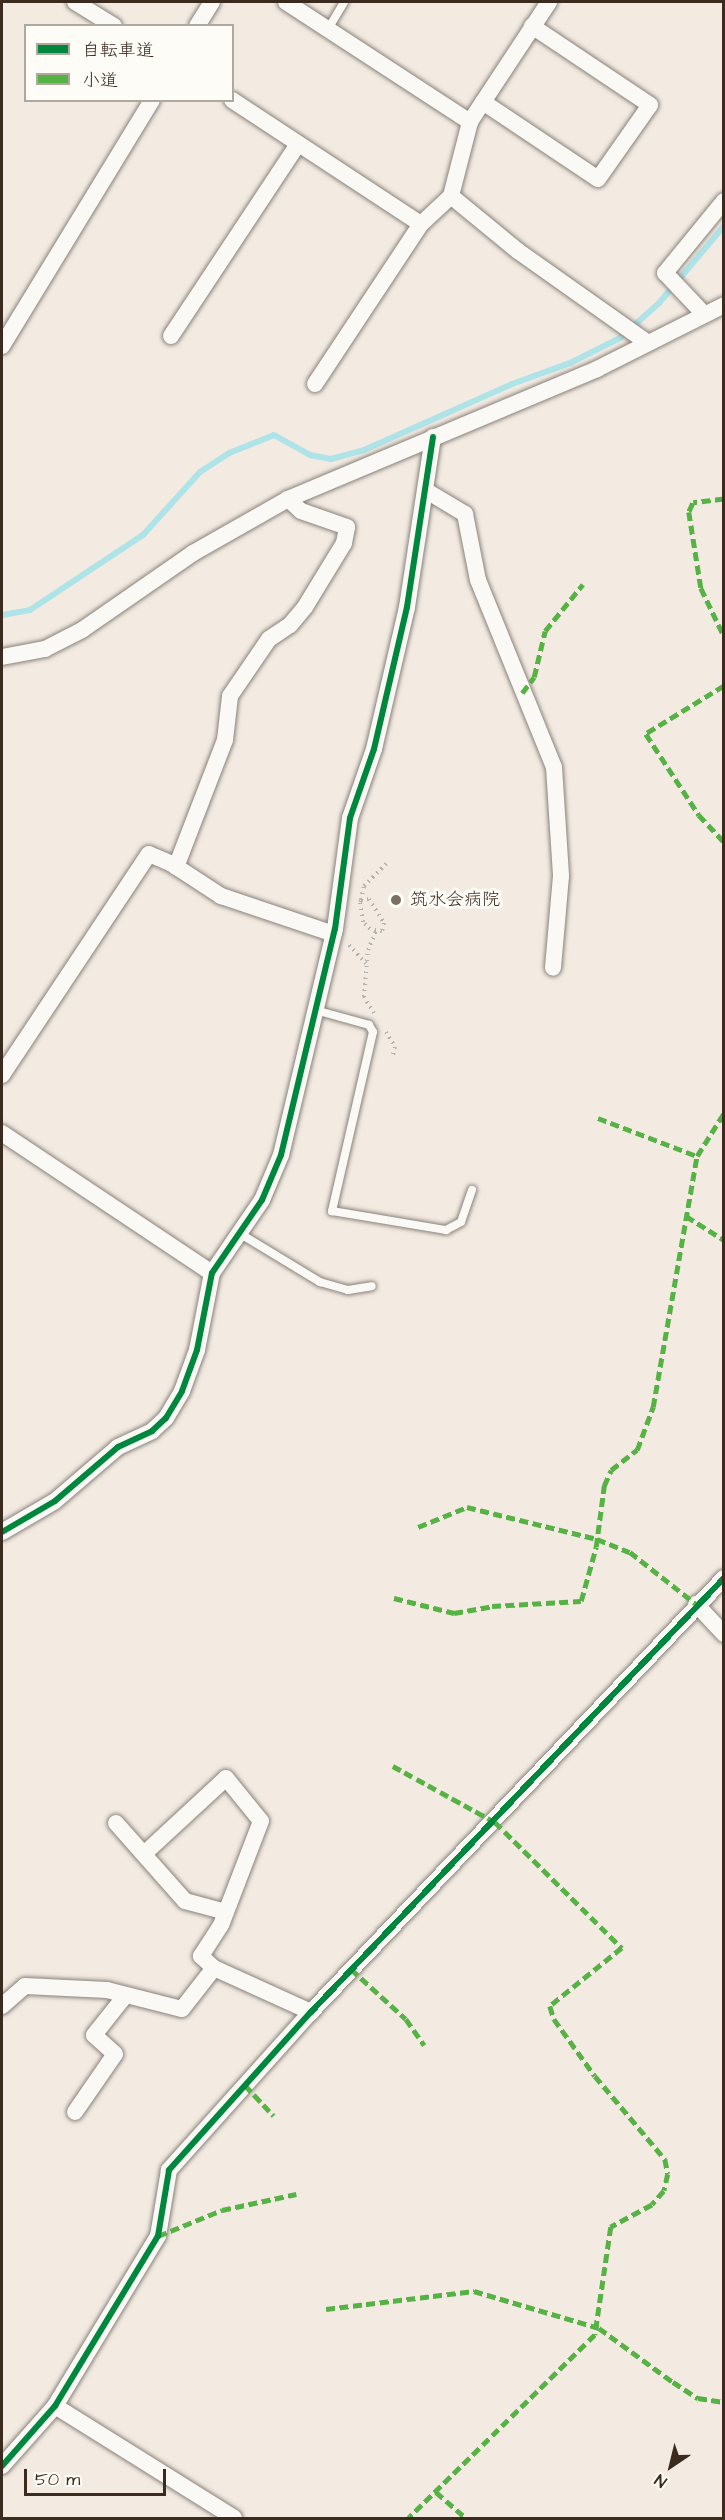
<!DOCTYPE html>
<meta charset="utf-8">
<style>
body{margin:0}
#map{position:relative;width:725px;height:2520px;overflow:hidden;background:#f3ebe2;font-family:"Architects Daughter","Klee One",sans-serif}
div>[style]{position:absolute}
.stream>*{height:6px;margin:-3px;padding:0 3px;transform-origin:3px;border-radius:3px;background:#aee3e8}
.path>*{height:4px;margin-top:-2px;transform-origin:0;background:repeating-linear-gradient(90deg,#b5b2ae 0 1.5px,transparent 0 6px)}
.roads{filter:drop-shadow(0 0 2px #89827b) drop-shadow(0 0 2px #89827b)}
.lane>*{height:8px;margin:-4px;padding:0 4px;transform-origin:4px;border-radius:4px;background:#faf9f6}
.street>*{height:16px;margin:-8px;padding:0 8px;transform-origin:8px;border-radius:8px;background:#faf9f6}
.quiet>*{height:4.5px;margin-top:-2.25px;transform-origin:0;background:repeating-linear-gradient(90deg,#57b245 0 9px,transparent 0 13.5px)}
.cycleway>*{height:6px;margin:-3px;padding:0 3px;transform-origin:3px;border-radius:3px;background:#00873e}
.dots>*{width:16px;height:16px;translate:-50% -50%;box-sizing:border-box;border:3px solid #fdfcf7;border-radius:50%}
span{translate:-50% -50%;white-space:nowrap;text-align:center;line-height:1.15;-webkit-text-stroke:6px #fdfcf7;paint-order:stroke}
.poi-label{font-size:18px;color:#3b2a1e}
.left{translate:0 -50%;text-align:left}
.frame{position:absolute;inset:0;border:3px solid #3b2a1e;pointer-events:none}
.legend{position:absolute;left:24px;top:24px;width:210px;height:78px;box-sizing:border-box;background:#fdfcf7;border:2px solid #afa8a0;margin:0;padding:8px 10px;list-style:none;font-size:18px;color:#3b2a1e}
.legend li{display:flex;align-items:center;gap:12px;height:30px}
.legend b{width:30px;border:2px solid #afa8a0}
.north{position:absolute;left:641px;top:2436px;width:60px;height:60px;-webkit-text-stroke:4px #fdfcf7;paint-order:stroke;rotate:215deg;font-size:16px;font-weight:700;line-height:24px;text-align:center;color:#3b2a1e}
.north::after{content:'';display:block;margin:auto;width:21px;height:27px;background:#3b2a1e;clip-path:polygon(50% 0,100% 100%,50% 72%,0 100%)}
.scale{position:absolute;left:24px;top:2469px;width:142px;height:27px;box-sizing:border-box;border:3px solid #3b2a1e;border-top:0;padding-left:8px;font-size:18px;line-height:21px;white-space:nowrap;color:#3b2a1e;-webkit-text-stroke:4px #fdfcf7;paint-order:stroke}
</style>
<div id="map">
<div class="stream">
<i style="left:2px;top:615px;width:28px;rotate:-10deg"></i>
<i style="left:30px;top:610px;width:136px;rotate:-33.6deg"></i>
<i style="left:143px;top:535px;width:85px;rotate:-47.9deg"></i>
<i style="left:200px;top:472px;width:35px;rotate:-33deg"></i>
<i style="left:229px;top:453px;width:48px;rotate:-21.8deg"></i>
<i style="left:274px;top:435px;width:41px;rotate:29.1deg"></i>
<i style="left:310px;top:455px;width:21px;rotate:11deg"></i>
<i style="left:331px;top:459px;width:34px;rotate:-15deg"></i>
<i style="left:364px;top:450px;width:162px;rotate:-24deg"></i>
<i style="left:512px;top:384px;width:62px;rotate:-19.9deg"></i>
<i style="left:570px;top:363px;width:56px;rotate:-26.6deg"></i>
<i style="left:620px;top:338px;width:52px;rotate:-41.9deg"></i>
<i style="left:659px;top:303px;width:101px;rotate:-49.8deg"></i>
</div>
<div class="path">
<i style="left:361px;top:900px;width:8px;rotate:-7deg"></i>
<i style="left:369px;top:899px;width:28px;rotate:58deg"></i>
<i style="left:384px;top:923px;width:8px;rotate:104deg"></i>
<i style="left:382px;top:931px;width:12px;rotate:-171deg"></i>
<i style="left:370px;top:929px;width:10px;rotate:-135deg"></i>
<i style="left:363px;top:922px;width:20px;rotate:-99deg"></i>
<i style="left:360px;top:902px;width:2px;rotate:-63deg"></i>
<i style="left:361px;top:900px;width:14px;rotate:-78deg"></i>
<i style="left:364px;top:886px;width:35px;rotate:-45deg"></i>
<i style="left:349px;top:945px;width:25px;rotate:47deg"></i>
<i style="left:374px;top:1013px;width:19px;rotate:-122deg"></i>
<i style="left:364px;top:997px;width:47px;rotate:-85.1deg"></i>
<i style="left:368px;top:950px;width:21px;rotate:-67deg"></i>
<i style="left:386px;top:1032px;width:17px;rotate:59deg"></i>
<i style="left:395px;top:1047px;width:8px;rotate:104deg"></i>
</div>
<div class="roads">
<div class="lane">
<i style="left:328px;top:29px;width:31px;rotate:-59deg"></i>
<i style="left:315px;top:1010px;width:56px;rotate:15.5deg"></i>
<i style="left:369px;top:1025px;width:8px;rotate:60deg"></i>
<i style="left:373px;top:1032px;width:184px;rotate:102.9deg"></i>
<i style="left:332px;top:1211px;width:116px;rotate:9.5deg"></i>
<i style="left:446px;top:1230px;width:17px;rotate:-28deg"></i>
<i style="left:461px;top:1222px;width:34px;rotate:-71deg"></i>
<i style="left:239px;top:1233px;width:95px;rotate:31.2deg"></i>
<i style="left:320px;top:1282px;width:29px;rotate:16deg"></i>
<i style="left:348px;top:1290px;width:24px;rotate:-9deg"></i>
</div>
<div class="street">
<i style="left:75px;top:2px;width:46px;rotate:31.6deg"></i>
<i style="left:286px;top:2px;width:220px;rotate:33.1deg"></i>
<i style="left:549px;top:2px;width:144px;rotate:123.4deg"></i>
<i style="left:470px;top:122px;width:76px;rotate:104.4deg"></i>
<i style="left:451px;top:196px;width:87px;rotate:39.4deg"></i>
<i style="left:518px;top:251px;width:159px;rotate:35.3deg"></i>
<i style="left:197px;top:26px;width:28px;rotate:-58deg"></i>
<i style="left:232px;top:100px;width:226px;rotate:33.3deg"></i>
<i style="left:483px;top:102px;width:138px;rotate:33.8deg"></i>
<i style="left:598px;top:179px;width:90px;rotate:-54.9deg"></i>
<i style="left:650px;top:105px;width:142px;rotate:-146.2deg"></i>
<i style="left:703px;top:313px;width:55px;rotate:-133.5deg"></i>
<i style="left:665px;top:273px;width:93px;rotate:-50.7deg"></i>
<i style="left:171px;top:336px;width:230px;rotate:-56.5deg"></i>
<i style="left:2px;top:346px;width:288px;rotate:-58.6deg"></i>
<i style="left:315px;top:384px;width:192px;rotate:-56.5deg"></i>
<i style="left:421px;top:224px;width:41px;rotate:-43deg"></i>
<i style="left:425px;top:490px;width:47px;rotate:31deg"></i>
<i style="left:465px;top:514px;width:67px;rotate:78.9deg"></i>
<i style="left:478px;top:580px;width:202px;rotate:67.9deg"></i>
<i style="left:554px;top:767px;width:109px;rotate:86.3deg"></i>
<i style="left:561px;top:876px;width:92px;rotate:95deg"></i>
<i style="left:2px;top:657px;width:44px;rotate:-10.5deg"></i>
<i style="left:45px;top:649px;width:42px;rotate:-27.2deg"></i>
<i style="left:82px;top:630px;width:135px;rotate:-34.7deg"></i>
<i style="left:193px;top:553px;width:109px;rotate:-29.6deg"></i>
<i style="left:288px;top:499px;width:335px;rotate:-22.8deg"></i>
<i style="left:597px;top:369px;width:142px;rotate:-26.7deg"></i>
<i style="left:176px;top:867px;width:136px;rotate:-68.9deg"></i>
<i style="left:225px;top:740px;width:44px;rotate:-83.5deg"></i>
<i style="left:230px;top:696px;width:69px;rotate:-55.6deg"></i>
<i style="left:269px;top:639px;width:25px;rotate:-34deg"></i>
<i style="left:290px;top:625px;width:23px;rotate:-50deg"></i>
<i style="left:305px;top:607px;width:75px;rotate:-58.6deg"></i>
<i style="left:344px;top:543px;width:16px;rotate:-79deg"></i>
<i style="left:347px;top:527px;width:49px;rotate:-160.8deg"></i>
<i style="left:301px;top:511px;width:18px;rotate:-137deg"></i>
<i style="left:2px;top:1075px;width:265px;rotate:-56.4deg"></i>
<i style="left:149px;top:854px;width:25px;rotate:23deg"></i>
<i style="left:172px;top:864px;width:59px;rotate:33.1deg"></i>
<i style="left:221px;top:896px;width:119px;rotate:18.6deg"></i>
<i style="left:2px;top:1133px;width:252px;rotate:33.7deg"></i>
<i style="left:2px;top:1532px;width:61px;rotate:-30.3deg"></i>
<i style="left:55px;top:1501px;width:83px;rotate:-40.6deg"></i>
<i style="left:118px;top:1447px;width:38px;rotate:-25deg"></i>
<i style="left:152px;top:1431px;width:19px;rotate:-43deg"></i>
<i style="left:166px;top:1418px;width:31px;rotate:-59deg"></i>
<i style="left:182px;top:1391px;width:44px;rotate:-69.9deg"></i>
<i style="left:197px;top:1350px;width:78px;rotate:-79deg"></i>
<i style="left:212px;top:1273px;width:88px;rotate:-55.6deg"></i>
<i style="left:262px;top:1200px;width:49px;rotate:-67.1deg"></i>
<i style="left:281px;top:1155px;width:232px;rotate:-76.6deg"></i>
<i style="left:335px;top:929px;width:112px;rotate:-82.3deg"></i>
<i style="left:350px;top:818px;width:73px;rotate:-70.8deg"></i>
<i style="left:374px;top:749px;width:146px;rotate:-76.9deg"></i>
<i style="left:407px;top:607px;width:172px;rotate:-81.3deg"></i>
<i style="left:696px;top:1604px;width:41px;rotate:47deg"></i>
<i style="left:116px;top:1823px;width:104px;rotate:48.5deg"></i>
<i style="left:185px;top:1901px;width:42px;rotate:15deg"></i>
<i style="left:145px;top:1853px;width:110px;rotate:-42.8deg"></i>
<i style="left:226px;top:1778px;width:55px;rotate:50.9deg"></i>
<i style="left:261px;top:1821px;width:111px;rotate:111deg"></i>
<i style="left:221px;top:1925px;width:37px;rotate:123deg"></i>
<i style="left:201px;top:1956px;width:18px;rotate:43deg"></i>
<i style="left:2px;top:2006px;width:30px;rotate:-41deg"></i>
<i style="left:25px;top:1986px;width:82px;rotate:2.8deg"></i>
<i style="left:107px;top:1990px;width:77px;rotate:14.2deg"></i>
<i style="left:182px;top:2009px;width:52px;rotate:-52deg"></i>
<i style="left:214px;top:1968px;width:107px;rotate:24.4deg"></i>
<i style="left:75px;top:2112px;width:70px;rotate:-55.4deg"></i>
<i style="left:115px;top:2054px;width:28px;rotate:-138deg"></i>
<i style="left:94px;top:2035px;width:50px;rotate:-51.5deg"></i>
<i style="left:55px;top:2406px;width:211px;rotate:32deg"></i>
<i style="left:2px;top:2466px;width:80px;rotate:-48.5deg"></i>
<i style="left:55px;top:2406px;width:199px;rotate:-58.8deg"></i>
<i style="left:158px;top:2236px;width:67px;rotate:-80.5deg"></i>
<i style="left:169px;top:2170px;width:212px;rotate:-48.1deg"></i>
<i style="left:311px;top:2012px;width:599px;rotate:-46.42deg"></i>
</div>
</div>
<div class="quiet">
<i style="left:724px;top:499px;width:31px;rotate:173deg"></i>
<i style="left:693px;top:503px;width:10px;rotate:114deg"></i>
<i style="left:689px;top:512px;width:77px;rotate:81deg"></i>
<i style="left:701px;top:588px;width:53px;rotate:64.4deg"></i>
<i style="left:724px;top:686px;width:92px;rotate:148.4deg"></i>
<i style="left:646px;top:734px;width:97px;rotate:56.8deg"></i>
<i style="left:699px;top:815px;width:37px;rotate:47deg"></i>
<i style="left:522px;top:693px;width:20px;rotate:-53deg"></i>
<i style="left:534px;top:677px;width:47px;rotate:-76.6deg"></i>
<i style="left:545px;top:631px;width:60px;rotate:-51deg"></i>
<i style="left:598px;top:1118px;width:106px;rotate:21deg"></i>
<i style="left:686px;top:1216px;width:45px;rotate:32.3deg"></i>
<i style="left:418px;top:1527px;width:53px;rotate:-22.2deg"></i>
<i style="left:467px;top:1507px;width:134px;rotate:13.8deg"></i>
<i style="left:597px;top:1539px;width:35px;rotate:22deg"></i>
<i style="left:630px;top:1552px;width:84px;rotate:38.2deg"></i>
<i style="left:394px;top:1598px;width:62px;rotate:14deg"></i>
<i style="left:454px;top:1613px;width:39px;rotate:-10deg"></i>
<i style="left:492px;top:1606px;width:89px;rotate:-3.2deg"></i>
<i style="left:581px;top:1601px;width:56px;rotate:-74.5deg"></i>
<i style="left:596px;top:1547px;width:62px;rotate:-82.5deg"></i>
<i style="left:604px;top:1486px;width:17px;rotate:-66deg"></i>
<i style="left:611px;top:1470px;width:33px;rotate:-38deg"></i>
<i style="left:637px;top:1450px;width:46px;rotate:-69.6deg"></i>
<i style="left:653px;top:1407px;width:255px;rotate:-80.1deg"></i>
<i style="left:697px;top:1156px;width:51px;rotate:-57.9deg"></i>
<i style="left:393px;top:1766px;width:116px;rotate:28.8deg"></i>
<i style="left:495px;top:1822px;width:179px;rotate:44.8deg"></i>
<i style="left:622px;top:1948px;width:92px;rotate:141.1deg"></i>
<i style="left:550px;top:2006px;width:14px;rotate:73deg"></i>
<i style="left:554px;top:2019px;width:70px;rotate:54.3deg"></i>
<i style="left:595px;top:2076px;width:109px;rotate:49.9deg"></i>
<i style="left:665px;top:2159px;width:15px;rotate:79deg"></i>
<i style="left:668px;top:2174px;width:17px;rotate:103deg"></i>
<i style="left:664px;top:2191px;width:18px;rotate:131deg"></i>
<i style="left:652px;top:2205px;width:47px;rotate:151.8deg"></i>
<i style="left:611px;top:2227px;width:109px;rotate:98.4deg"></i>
<i style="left:595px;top:2335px;width:261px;rotate:135.5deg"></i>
<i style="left:351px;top:1969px;width:74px;rotate:42.3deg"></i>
<i style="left:406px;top:2019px;width:32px;rotate:55deg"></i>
<i style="left:245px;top:2085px;width:42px;rotate:46.9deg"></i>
<i style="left:158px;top:2236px;width:69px;rotate:-22.1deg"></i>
<i style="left:222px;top:2210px;width:76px;rotate:-12.2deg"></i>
<i style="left:326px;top:2309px;width:149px;rotate:-6.9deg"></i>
<i style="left:474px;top:2291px;width:130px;rotate:16.5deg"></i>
<i style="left:599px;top:2328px;width:92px;rotate:36.1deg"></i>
<i style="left:673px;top:2382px;width:30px;rotate:33deg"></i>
<i style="left:698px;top:2398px;width:26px;rotate:9deg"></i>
<i style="left:436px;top:2492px;width:40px;rotate:41deg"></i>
</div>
<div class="cycleway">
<i style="left:2px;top:1532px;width:61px;rotate:-30.3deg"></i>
<i style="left:55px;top:1501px;width:83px;rotate:-40.6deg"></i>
<i style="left:118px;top:1447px;width:38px;rotate:-25deg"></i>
<i style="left:152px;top:1431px;width:19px;rotate:-43deg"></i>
<i style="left:166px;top:1418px;width:31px;rotate:-59deg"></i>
<i style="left:182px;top:1391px;width:44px;rotate:-69.9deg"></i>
<i style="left:197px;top:1350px;width:78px;rotate:-79deg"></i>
<i style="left:212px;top:1273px;width:88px;rotate:-55.6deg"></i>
<i style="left:262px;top:1200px;width:49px;rotate:-67.1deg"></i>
<i style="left:281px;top:1155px;width:232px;rotate:-76.6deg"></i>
<i style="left:335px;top:929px;width:112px;rotate:-82.3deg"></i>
<i style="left:350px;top:818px;width:73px;rotate:-70.8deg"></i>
<i style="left:374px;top:749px;width:146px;rotate:-76.9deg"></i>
<i style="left:407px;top:607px;width:172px;rotate:-81.3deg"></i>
<i style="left:2px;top:2466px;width:80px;rotate:-48.5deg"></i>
<i style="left:55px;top:2406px;width:199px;rotate:-58.8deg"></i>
<i style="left:158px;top:2236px;width:67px;rotate:-80.5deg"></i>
<i style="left:169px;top:2170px;width:212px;rotate:-48.1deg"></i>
<i style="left:311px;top:2012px;width:599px;rotate:-46.42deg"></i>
</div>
<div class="dots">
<i style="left:396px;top:900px;background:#7b6e63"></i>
</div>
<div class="poi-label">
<span class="left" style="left:410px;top:900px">筑水会病院</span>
</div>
<div class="frame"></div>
<ul class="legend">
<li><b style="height:8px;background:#00873e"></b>自転車道</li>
<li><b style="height:8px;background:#57b245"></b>小道</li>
</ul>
<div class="north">N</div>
<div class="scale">50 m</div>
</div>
